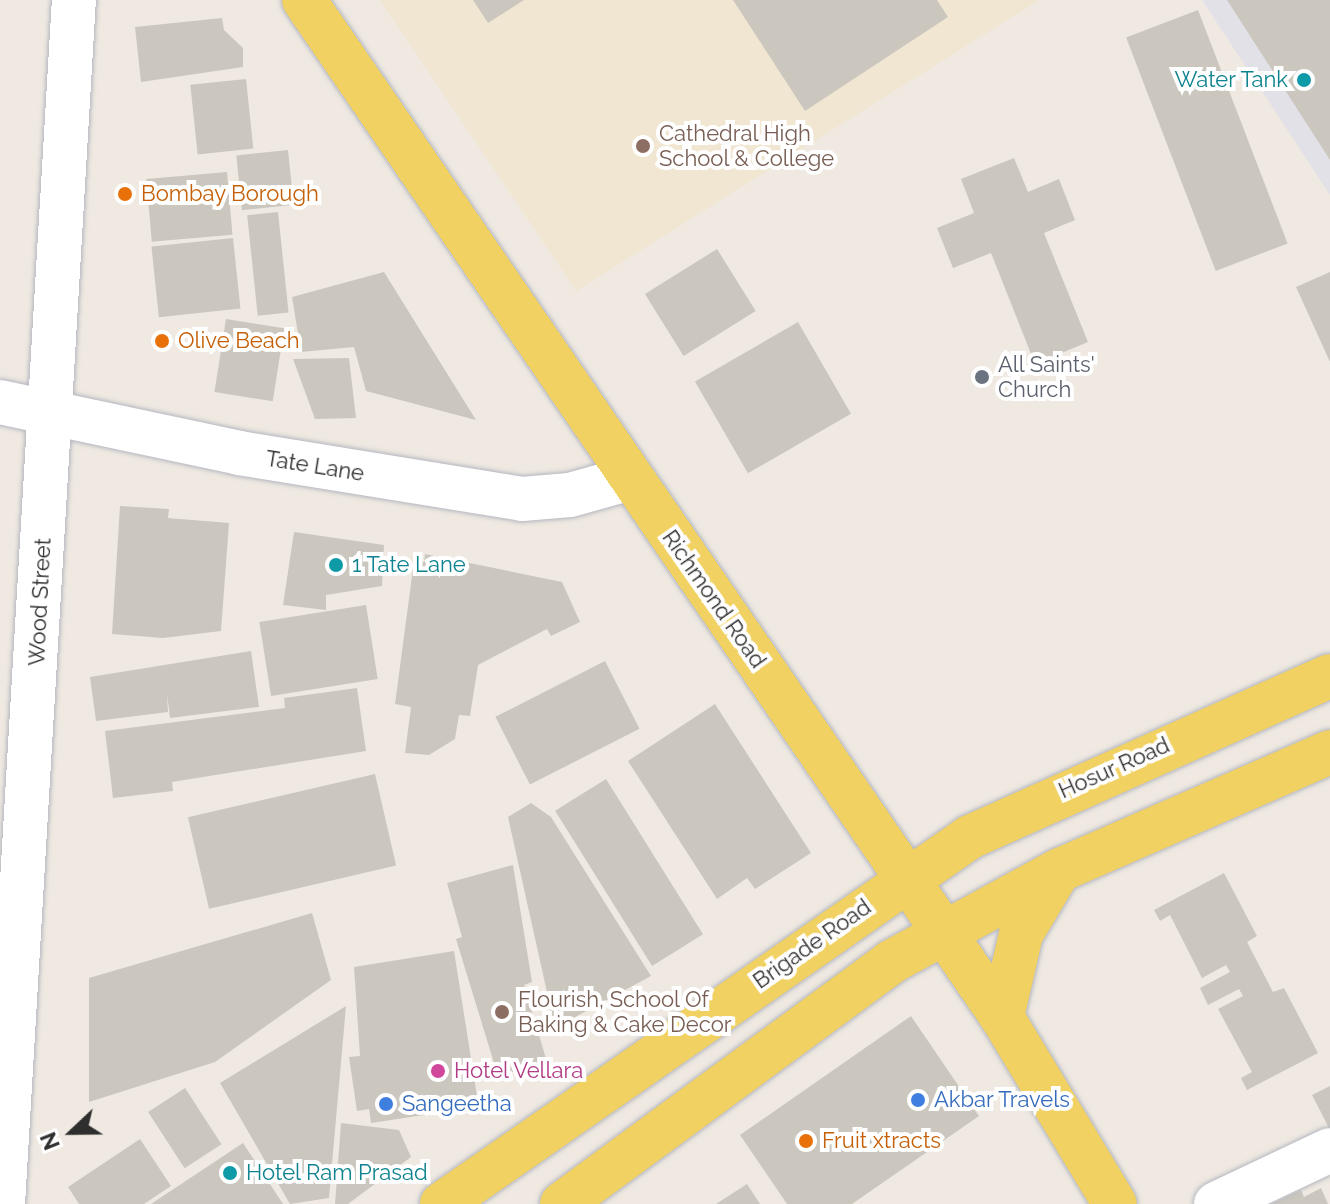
<!DOCTYPE html>
<style>
body{margin:0}
#map{position:relative;width:1330px;height:1204px;overflow:hidden;background:#efe9e1;font-family:Raleway,sans-serif}
div>[style]{position:absolute}
.industrial>*{inset:0;background:#e3e1e8}
.education>*{inset:0;background:#f0e6d1}
.building>*{inset:0;background:#cbc7bf;transform-origin:0 0}
.roads{filter:drop-shadow(0 0 2px #b4b7c1) drop-shadow(0 0 2px #b4b7c1)}
.minor>*{height:44px;margin:-22px;padding:0 22px;transform-origin:22px;border-radius:22px;background:#fff}
.major>*{height:44px;margin:-22px;padding:0 22px;transform-origin:22px;border-radius:22px;background:#f2d163}
.dots>*{width:22px;height:22px;translate:-50% -50%;box-sizing:border-box;border:4px solid #fff;border-radius:50%}
span{translate:-50% -50%;white-space:nowrap;text-align:center;line-height:1.15;-webkit-text-stroke:8px #fff;paint-order:stroke}
.culture-label{font-size:22px;color:#0d838f}
.right{translate:-100% -50%;text-align:right}
.left{translate:0 -50%;text-align:left}
.education-label{font-size:22px;color:#785e54}
.food-label{font-size:22px;color:#c56008}
.worship-label{font-size:22px;color:#5b616d}
.street-label{font-size:22px;color:#2e2e2e}
.hotel-label{font-size:22px;color:#b23c85}
.shop-label{font-size:22px;color:#366cbe}
.north{position:absolute;left:32px;top:1092px;width:80px;height:80px;-webkit-text-stroke:6px #fff;paint-order:stroke;rotate:248deg;font-size:22px;font-weight:700;line-height:32px;text-align:center;color:#2e2e2e}
.north::after{content:'';display:block;margin:auto;width:28px;height:36px;background:#2e2e2e;clip-path:polygon(50% 0,100% 100%,50% 72%,0 100%)}
</style>
<div id="map">
<div class="industrial">
<i style="clip-path:polygon(1202px 0,1330px 0,1330px 195px)"></i>
</div>
<div class="education">
<i style="clip-path:polygon(380px 0,1039px 0,576px 291px)"></i>
</div>
<div class="building">
<i style="clip-path:polygon(473px 0,524px 0,488px 23px)"></i>
<i style="clip-path:polygon(733px 0,937px 0,948px 17px,805px 111px)"></i>
<i style="clip-path:polygon(1227px 0,1330px 0,1330px 160px)"></i>
<i style="left:1198px;top:10px;width:250px;height:77px;rotate:69deg"></i>
<i style="clip-path:polygon(222px 18px,224px 30px,243px 48px,243px 67px,141px 82px,135px 27px)"></i>
<i style="left:246px;top:79px;width:70px;height:56px;rotate:84deg"></i>
<i style="left:288px;top:150px;width:55px;height:52px;rotate:84deg"></i>
<i style="clip-path:polygon(1014px 158px,1028px 192px,1059px 179px,1075px 220px,1044px 233px,1088px 342px,1035px 364px,991px 253px,953px 268px,937px 228px,974px 213px,961px 179px)"></i>
<i style="left:227px;top:172px;width:63px;height:81px;rotate:85deg"></i>
<i style="left:278px;top:212px;width:101px;height:31px;rotate:84deg"></i>
<i style="left:233px;top:238px;width:71px;height:82px;rotate:84deg"></i>
<i style="left:717px;top:249px;width:73px;height:85px;rotate:58deg"></i>
<i style="clip-path:polygon(384px 272px,476px 420px,366px 391px,354px 347px,301px 352px,292px 297px)"></i>
<i style="clip-path:polygon(1330px 272px,1330px 362px,1296px 287px)"></i>
<i style="left:226px;top:319px;width:59px;height:74px;rotate:9deg"></i>
<i style="left:798px;top:322px;width:106px;height:119px;rotate:60deg"></i>
<i style="clip-path:polygon(349px 358px,356px 418px,315px 419px,293px 359px)"></i>
<i style="clip-path:polygon(120px 506px,169px 509px,168px 518px,229px 523px,221px 631px,163px 638px,112px 634px)"></i>
<i style="clip-path:polygon(294px 532px,384px 545px,382px 586px,326px 595px,326px 610px,283px 605px)"></i>
<i style="clip-path:polygon(425px 554px,562px 582px,580px 622px,551px 636px,547px 629px,478px 665px,470px 716px,459px 715px,455px 739px,429px 755px,405px 753px,411px 707px,395px 704px,414px 561px,424px 562px)"></i>
<i style="left:366px;top:605px;width:75px;height:108px;rotate:81deg"></i>
<i style="clip-path:polygon(251px 651px,259px 707px,170px 718px,167px 693px,168px 712px,96px 721px,90px 677px)"></i>
<i style="left:605px;top:661px;width:76px;height:123px;rotate:63deg"></i>
<i style="clip-path:polygon(357px 688px,366px 751px,172px 782px,173px 791px,113px 798px,105px 731px,285px 708px,284px 698px)"></i>
<i style="clip-path:polygon(715px 704px,811px 853px,755px 889px,747px 878px,717px 899px,628px 761px)"></i>
<i style="left:375px;top:774px;width:94px;height:192px;rotate:77deg"></i>
<i style="left:606px;top:779px;width:183px;height:60px;rotate:58deg"></i>
<i style="clip-path:polygon(531px 803px,551px 817px,651px 976px,555px 1028px,508px 817px)"></i>
<i style="clip-path:polygon(513px 865px,532px 982px,524px 985px,547px 1062px,498px 1076px,456px 939px,462px 937px,447px 883px)"></i>
<i style="clip-path:polygon(1224px 873px,1257px 936px,1247px 942px,1273px 992px,1284px 988px,1318px 1053px,1247px 1090px,1241px 1078px,1252px 1072px,1218px 1009px,1243px 996px,1239px 989px,1208px 1005px,1200px 988px,1230px 972px,1226px 965px,1202px 978px,1170px 915px,1160px 921px,1154px 910px)"></i>
<i style="clip-path:polygon(312px 913px,331px 980px,215px 1062px,89px 1102px,89px 978px)"></i>
<i style="clip-path:polygon(454px 951px,477px 1096px,443px 1101px,444px 1112px,371px 1123px,369px 1109px,357px 1111px,349px 1057px,360px 1056px,354px 967px)"></i>
<i style="clip-path:polygon(346px 1006px,329px 1198px,290px 1204px,220px 1083px)"></i>
<i style="clip-path:polygon(911px 1016px,979px 1116px,852px 1204px,787px 1204px,740px 1135px)"></i>
<i style="clip-path:polygon(1330px 1086px,1330px 1130px,1312px 1095px)"></i>
<i style="left:185px;top:1088px;width:67px;height:44px;rotate:57deg"></i>
<i style="clip-path:polygon(341px 1123px,399px 1130px,411px 1157px,348px 1204px,335px 1204px)"></i>
<i style="clip-path:polygon(140px 1139px,171px 1186px,144px 1204px,79px 1204px,68px 1187px)"></i>
<i style="clip-path:polygon(243px 1143px,283px 1204px,151px 1204px)"></i>
<i style="clip-path:polygon(747px 1184px,760px 1204px,716px 1204px)"></i>
<i style="clip-path:polygon(1321px 1188px,1328px 1204px,1271px 1204px,1301px 1190px,1304px 1197px)"></i>
</div>
<div class="roads">
<div class="minor">
<i style="left:0;top:402px;width:244px;rotate:12deg"></i>
<i style="left:239px;top:453px;width:287px;rotate:9.2deg"></i>
<i style="left:522px;top:499px;width:48px;rotate:-4.8deg"></i>
<i style="left:570px;top:495px;width:63px;rotate:-15.6deg"></i>
<i style="left:3px;top:1204px;width:1206px;rotate:-86.63deg"></i>
<i style="left:1216px;top:1204px;width:126px;rotate:-25.3deg"></i>
</div>
<div class="major">
<i style="left:304px;top:0;width:1233px;rotate:55.54deg"></i>
<i style="left:1002px;top:1017px;width:218px;rotate:58.9deg"></i>
<i style="left:1002px;top:1017px;width:85px;rotate:-77.1deg"></i>
<i style="left:1021px;top:934px;width:72px;rotate:-59.2deg"></i>
<i style="left:442px;top:1204px;width:643px;rotate:-34.8deg"></i>
<i style="left:970px;top:837px;width:394px;rotate:-24.1deg"></i>
<i style="left:562px;top:1204px;width:408px;rotate:-36.3deg"></i>
<i style="left:891px;top:962px;width:192px;rotate:-28.6deg"></i>
<i style="left:1060px;top:870px;width:295px;rotate:-23.6deg"></i>
</div>
</div>
<div class="dots">
<i style="left:1304px;top:80px;background:#0f9aa8"></i>
<i style="left:643px;top:146px;background:#8d6e63"></i>
<i style="left:125px;top:194px;background:#e8710a"></i>
<i style="left:162px;top:341px;background:#e8710a"></i>
<i style="left:982px;top:377px;background:#6b7280"></i>
<i style="left:336px;top:565px;background:#0f9aa8"></i>
<i style="left:502px;top:1012px;background:#8d6e63"></i>
<i style="left:438px;top:1071px;background:#d1479c"></i>
<i style="left:918px;top:1100px;background:#3f7fe0"></i>
<i style="left:386px;top:1104px;background:#3f7fe0"></i>
<i style="left:806px;top:1141px;background:#e8710a"></i>
<i style="left:230px;top:1173px;background:#0f9aa8"></i>
</div>
<div class="culture-label">
<span class="right" style="left:1288px;top:80px">Water Tank</span>
<span class="left" style="left:352px;top:565px">1 Tate Lane</span>
<span class="left" style="left:246px;top:1173px">Hotel Ram Prasad</span>
</div>
<div class="education-label">
<span class="left" style="left:659px;top:146px">Cathedral High<br>School &amp; College</span>
<span class="left" style="left:518px;top:1012px">Flourish, School Of<br>Baking &amp; Cake Decor</span>
</div>
<div class="food-label">
<span class="left" style="left:141px;top:194px">Bombay Borough</span>
<span class="left" style="left:178px;top:341px">Olive Beach</span>
<span class="left" style="left:822px;top:1141px">Fruit xtracts</span>
</div>
<div class="worship-label">
<span class="left" style="left:998px;top:377px">All Saints'<br>Church</span>
</div>
<div class="street-label">
<span style="left:315px;top:466px;rotate:9deg">Tate Lane</span>
<span style="left:714px;top:599px;rotate:55deg">Richmond Road</span>
<span style="left:40px;top:602px;rotate:-87deg">Wood Street</span>
<span style="left:1114px;top:768px;rotate:-24deg">Hosur Road</span>
<span style="left:812px;top:944px;rotate:-35deg">Brigade Road</span>
</div>
<div class="hotel-label">
<span class="left" style="left:454px;top:1071px">Hotel Vellara</span>
</div>
<div class="shop-label">
<span class="left" style="left:934px;top:1100px">Akbar Travels</span>
<span class="left" style="left:402px;top:1104px">Sangeetha</span>
</div>
<div class="north">N</div>
</div>
